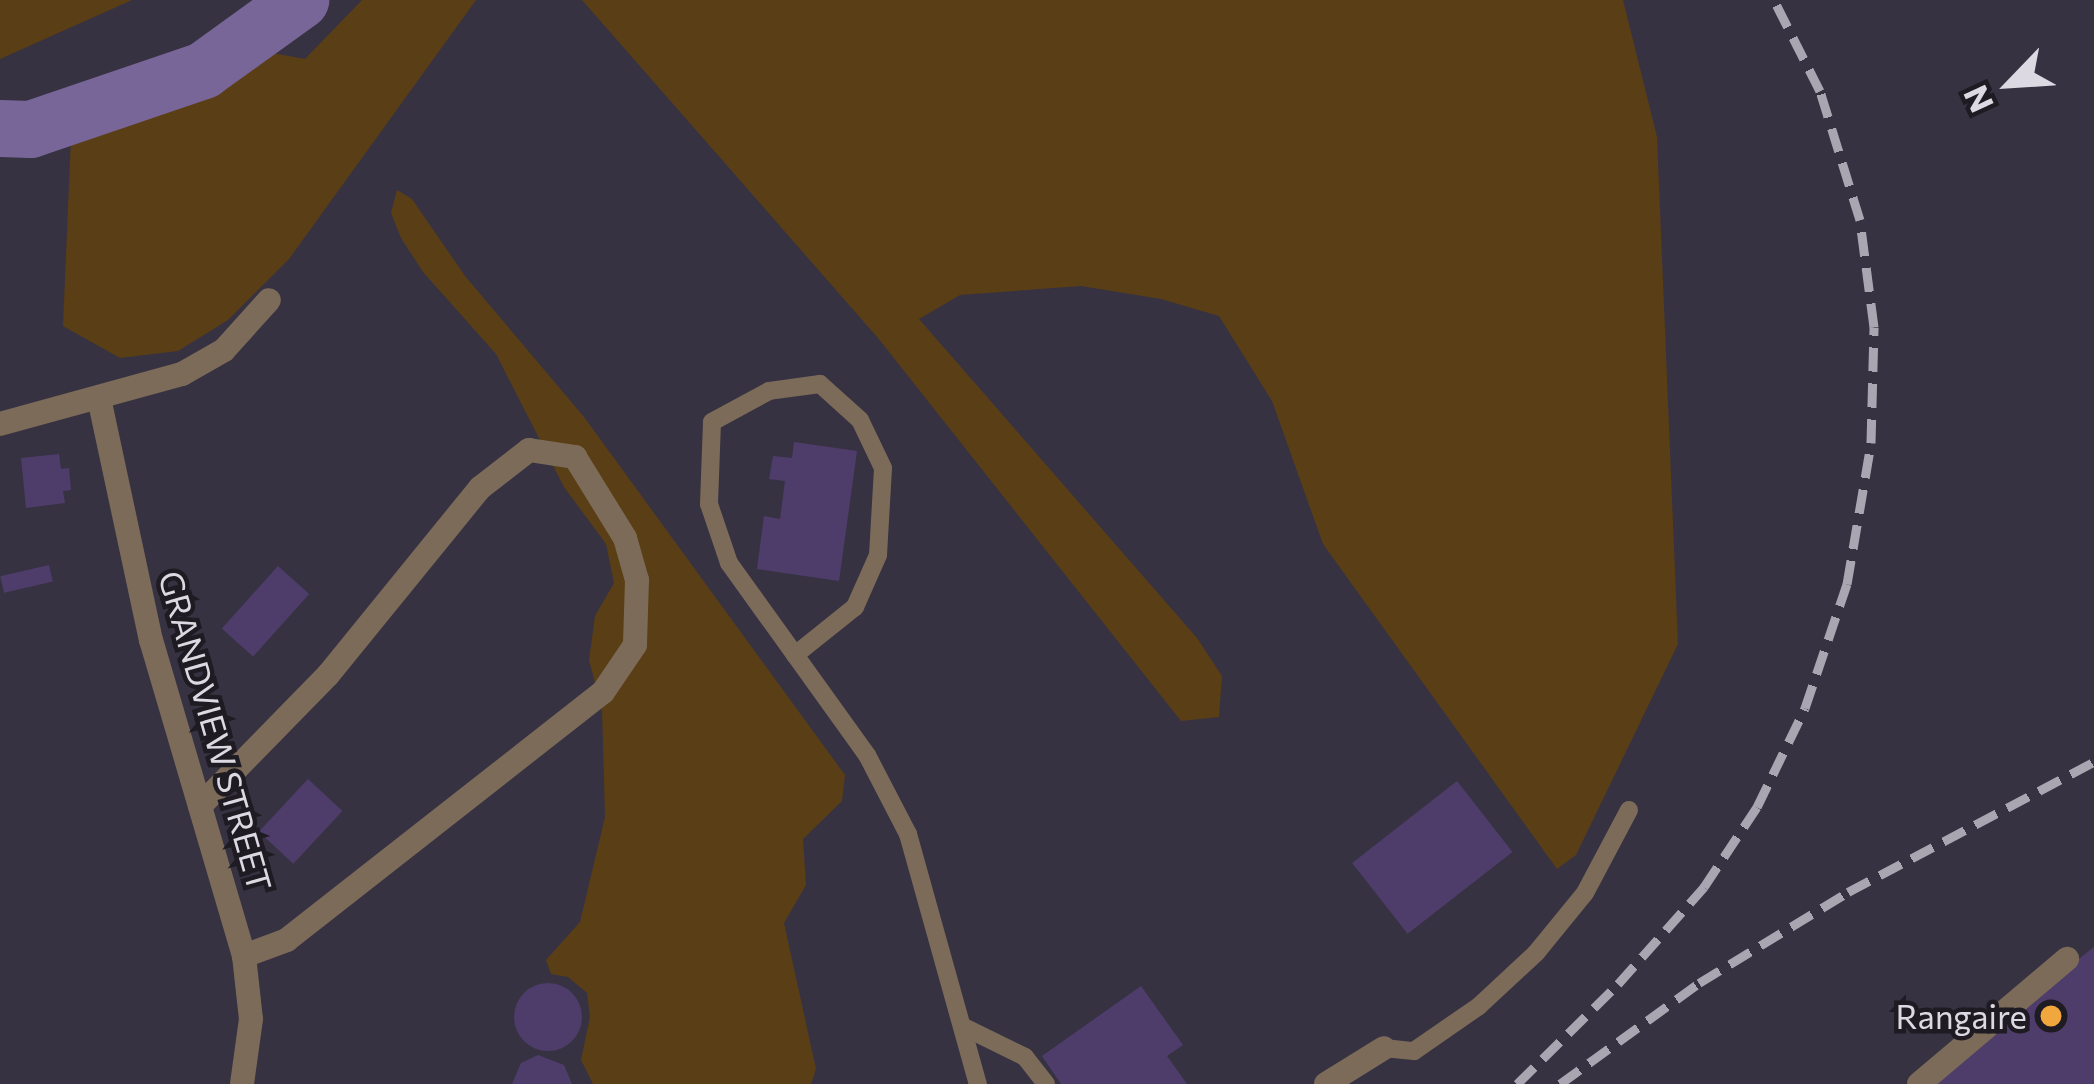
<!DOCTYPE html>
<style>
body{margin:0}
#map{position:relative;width:2094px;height:1084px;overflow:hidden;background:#373242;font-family:Commissioner,sans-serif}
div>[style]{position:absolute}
.green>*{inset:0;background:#5a3e15}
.river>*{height:57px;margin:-28.5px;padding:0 28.5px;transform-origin:28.5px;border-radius:28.5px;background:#786698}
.building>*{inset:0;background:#4e3d6b;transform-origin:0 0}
.round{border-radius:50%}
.service>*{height:18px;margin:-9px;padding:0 9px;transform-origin:9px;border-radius:9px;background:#7b6b58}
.minor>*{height:24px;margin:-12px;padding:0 12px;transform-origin:12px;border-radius:12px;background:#7b6b58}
.rail>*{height:9px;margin-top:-4.5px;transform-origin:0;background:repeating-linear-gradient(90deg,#a9a6b2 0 24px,transparent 0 36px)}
.dots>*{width:33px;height:33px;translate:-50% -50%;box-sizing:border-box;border:6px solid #1e1b22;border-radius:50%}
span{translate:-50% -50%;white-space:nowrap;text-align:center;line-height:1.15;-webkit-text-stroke:9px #1e1b22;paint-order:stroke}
.street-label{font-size:33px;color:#dcd9e3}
.poi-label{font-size:33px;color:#dcd9e3}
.right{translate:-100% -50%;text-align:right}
.north{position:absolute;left:1950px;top:24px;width:120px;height:120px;-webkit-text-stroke:9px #1e1b22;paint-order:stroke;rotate:245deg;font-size:33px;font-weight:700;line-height:48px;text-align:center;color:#dcd9e3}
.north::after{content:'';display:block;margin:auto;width:42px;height:54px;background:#dcd9e3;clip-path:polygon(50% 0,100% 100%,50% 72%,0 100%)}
</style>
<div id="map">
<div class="green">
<i style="clip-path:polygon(0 0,132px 0,0 59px)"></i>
<i style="clip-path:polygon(362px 0,476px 0,289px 259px,228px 320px,178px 351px,120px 358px,63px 326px,71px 137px,193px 97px,261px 51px,305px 59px)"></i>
<i style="clip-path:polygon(582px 0,1623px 0,1657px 137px,1678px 644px,1576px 855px,1557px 869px,1323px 544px,1272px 401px,1219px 316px,1161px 299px,1081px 286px,960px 295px,919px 319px,1197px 638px,1222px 676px,1219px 717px,1181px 721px,878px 338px)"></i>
<i style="clip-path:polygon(397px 190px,412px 199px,465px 276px,584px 417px,845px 775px,842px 801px,803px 839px,806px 885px,784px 923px,816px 1069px,811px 1084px,593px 1084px,581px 1060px,590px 1017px,587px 993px,568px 977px,551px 974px,546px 960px,580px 922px,605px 817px,602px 710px,589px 660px,595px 616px,614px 583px,606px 544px,564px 487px,496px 354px,423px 272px,401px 238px,391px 213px)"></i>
</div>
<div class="river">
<i style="left:0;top:128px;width:30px;rotate:2deg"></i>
<i style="left:30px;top:129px;width:183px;rotate:-18.8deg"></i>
<i style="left:203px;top:70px;width:120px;rotate:-35.8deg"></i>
</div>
<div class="building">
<i style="clip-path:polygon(794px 442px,857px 451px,839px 581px,757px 569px,764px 516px,780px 519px,785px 481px,769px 479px,773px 456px,792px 458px)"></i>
<i style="clip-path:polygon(59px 454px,61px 469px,69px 468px,71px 490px,63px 491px,65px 503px,26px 508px,21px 458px)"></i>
<i style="left:49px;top:565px;width:17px;height:50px;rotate:77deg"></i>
<i style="left:278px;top:566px;width:42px;height:84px;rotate:42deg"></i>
<i style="left:308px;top:779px;width:47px;height:72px;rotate:43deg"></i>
<i style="left:1457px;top:781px;width:90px;height:133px;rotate:52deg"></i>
<i style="clip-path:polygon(2094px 947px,2094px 1084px,1922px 1084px)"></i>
<i class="round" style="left:514px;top:983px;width:68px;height:68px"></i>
<i style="clip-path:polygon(1141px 986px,1183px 1045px,1167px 1056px,1187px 1084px,1061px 1084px,1042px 1056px)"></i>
<i style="clip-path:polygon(538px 1055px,564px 1065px,572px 1084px,512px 1084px,521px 1063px)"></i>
</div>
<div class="service">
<i style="left:795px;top:655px;width:77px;rotate:-38.7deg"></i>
<i style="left:855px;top:607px;width:57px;rotate:-66.1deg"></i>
<i style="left:878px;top:555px;width:87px;rotate:-86.7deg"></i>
<i style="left:883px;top:468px;width:53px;rotate:-115.6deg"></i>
<i style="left:860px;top:420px;width:54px;rotate:-138deg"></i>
<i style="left:820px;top:384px;width:51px;rotate:172.2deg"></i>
<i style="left:769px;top:391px;width:65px;rotate:151.5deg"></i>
<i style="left:712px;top:422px;width:82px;rotate:92.1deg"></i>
<i style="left:709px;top:504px;width:62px;rotate:71.3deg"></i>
<i style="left:729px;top:563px;width:236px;rotate:54.3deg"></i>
<i style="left:867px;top:755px;width:89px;rotate:62.6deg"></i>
<i style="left:908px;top:834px;width:260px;rotate:74.4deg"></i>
<i style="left:962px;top:1026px;width:70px;rotate:26.2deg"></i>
<i style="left:1025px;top:1057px;width:34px;rotate:52deg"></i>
<i style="left:1384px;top:1048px;width:30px;rotate:6deg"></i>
<i style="left:1414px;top:1051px;width:79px;rotate:-34.7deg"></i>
<i style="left:1479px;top:1006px;width:78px;rotate:-42.9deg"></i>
<i style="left:1536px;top:953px;width:77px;rotate:-50.8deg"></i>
<i style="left:1585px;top:893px;width:94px;rotate:-62.1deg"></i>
</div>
<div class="minor">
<i style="left:99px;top:398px;width:248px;rotate:77.9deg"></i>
<i style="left:151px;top:640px;width:329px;rotate:73.6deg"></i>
<i style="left:244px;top:956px;width:63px;rotate:83.7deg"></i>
<i style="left:251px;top:1019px;width:66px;rotate:97.9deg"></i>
<i style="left:0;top:424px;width:189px;rotate:-15.4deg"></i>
<i style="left:182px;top:374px;width:48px;rotate:-29.7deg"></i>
<i style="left:224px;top:350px;width:67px;rotate:-48deg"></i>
<i style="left:200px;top:806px;width:183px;rotate:-45.7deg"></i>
<i style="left:328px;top:675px;width:241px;rotate:-50.9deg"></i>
<i style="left:480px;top:488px;width:62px;rotate:-37.8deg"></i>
<i style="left:529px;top:450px;width:47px;rotate:8.7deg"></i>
<i style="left:575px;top:457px;width:95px;rotate:58.3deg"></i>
<i style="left:625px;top:538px;width:44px;rotate:74.1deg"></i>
<i style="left:637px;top:580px;width:65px;rotate:91.8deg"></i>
<i style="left:635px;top:645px;width:57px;rotate:124.2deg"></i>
<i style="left:603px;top:692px;width:402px;rotate:141.9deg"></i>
<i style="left:287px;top:940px;width:46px;rotate:159.6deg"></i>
<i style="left:1326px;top:1084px;width:68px;rotate:-31.8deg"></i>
<i style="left:1919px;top:1084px;width:194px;rotate:-40.2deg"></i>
</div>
<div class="rail">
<i style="left:1517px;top:1084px;width:142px;rotate:-44.7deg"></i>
<i style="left:1618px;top:984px;width:130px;rotate:-48.4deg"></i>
<i style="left:1704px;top:887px;width:96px;rotate:-56.5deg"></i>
<i style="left:1757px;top:807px;width:110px;rotate:-64.1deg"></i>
<i style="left:1805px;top:708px;width:131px;rotate:-71.3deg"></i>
<i style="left:1847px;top:584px;width:143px;rotate:-80.3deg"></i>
<i style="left:1871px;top:443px;width:116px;rotate:-88.5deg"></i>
<i style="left:1874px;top:327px;width:108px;rotate:-97.5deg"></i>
<i style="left:1860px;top:220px;width:135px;rotate:-107.2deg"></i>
<i style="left:1820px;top:91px;width:102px;rotate:-116.8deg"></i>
<i style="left:1560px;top:1084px;width:172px;rotate:-36deg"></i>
<i style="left:1699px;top:983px;width:175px;rotate:-31.4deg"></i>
<i style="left:1848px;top:892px;width:278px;rotate:-27.9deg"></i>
</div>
<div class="dots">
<i style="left:2051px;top:1016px;background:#efa73e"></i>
</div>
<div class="street-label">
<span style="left:216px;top:731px;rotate:74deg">GRANDVIEW STREET</span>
</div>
<div class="poi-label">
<span class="right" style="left:2027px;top:1016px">Rangaire</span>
</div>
<div class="north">N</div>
</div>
